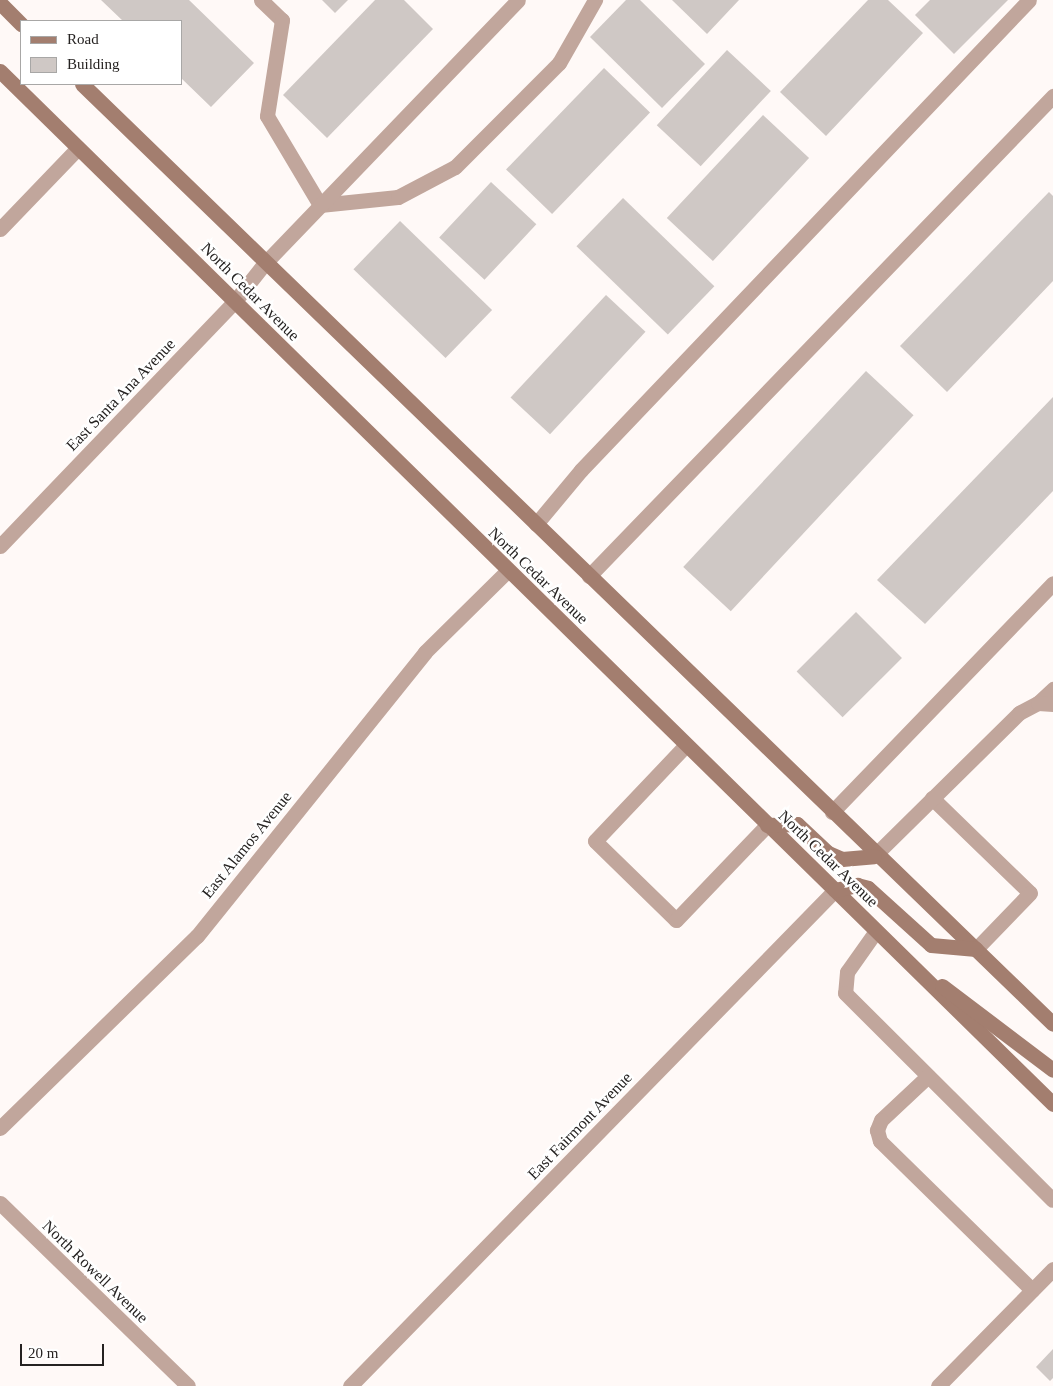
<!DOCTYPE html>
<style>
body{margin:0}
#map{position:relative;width:1053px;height:1386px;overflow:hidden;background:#fff9f7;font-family:Georgia,serif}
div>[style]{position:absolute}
.building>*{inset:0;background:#cfc8c5;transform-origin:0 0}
.lane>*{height:15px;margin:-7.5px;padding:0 7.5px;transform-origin:7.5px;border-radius:7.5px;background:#c1a69c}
.street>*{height:15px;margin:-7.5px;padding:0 7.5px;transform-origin:7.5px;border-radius:7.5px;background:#c1a69c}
.secondary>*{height:15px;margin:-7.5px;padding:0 7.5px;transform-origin:7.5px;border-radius:7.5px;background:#a37e6f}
span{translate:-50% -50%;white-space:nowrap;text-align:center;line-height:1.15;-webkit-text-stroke:5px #fff;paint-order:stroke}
.street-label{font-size:16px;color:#252221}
.legend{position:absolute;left:20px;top:20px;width:162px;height:65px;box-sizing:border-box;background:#fff;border:1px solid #a8a7a6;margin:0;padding:6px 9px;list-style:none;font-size:15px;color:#252221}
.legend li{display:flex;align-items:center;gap:10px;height:25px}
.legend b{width:25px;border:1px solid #a8a7a6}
.scale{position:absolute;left:20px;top:1344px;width:84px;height:22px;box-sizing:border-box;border:2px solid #252221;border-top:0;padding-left:6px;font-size:15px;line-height:18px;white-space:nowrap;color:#252221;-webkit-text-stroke:4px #fff;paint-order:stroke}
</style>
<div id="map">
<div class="building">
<i style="clip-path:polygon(101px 0,189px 0,254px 63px,211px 107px,181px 78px,181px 21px,123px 21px)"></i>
<i style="clip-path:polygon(322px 0,348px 0,335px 13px)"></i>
<i style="clip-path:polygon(375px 0,404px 0,433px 29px,327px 138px,283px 95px)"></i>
<i style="clip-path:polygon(626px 0,640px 0,705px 64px,662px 108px,590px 37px)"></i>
<i style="clip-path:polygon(672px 0,739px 0,707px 34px)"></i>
<i style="clip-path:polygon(868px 0,888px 0,923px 33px,826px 136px,780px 92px)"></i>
<i style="clip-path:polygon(930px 0,1008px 0,954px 54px,915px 15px)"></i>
<i style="left:727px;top:50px;width:60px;height:103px;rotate:43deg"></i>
<i style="left:604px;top:68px;width:64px;height:141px;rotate:44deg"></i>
<i style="left:763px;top:115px;width:63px;height:141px;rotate:43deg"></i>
<i style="left:491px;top:182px;width:62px;height:76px;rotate:43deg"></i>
<i style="clip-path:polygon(1049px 192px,1053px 196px,1053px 281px,947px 392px,900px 346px)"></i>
<i style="left:623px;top:198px;width:127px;height:67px;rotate:44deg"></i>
<i style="left:400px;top:221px;width:128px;height:67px;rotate:44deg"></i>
<i style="left:606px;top:295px;width:54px;height:140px;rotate:43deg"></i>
<i style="left:866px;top:371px;width:65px;height:268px;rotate:43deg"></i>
<i style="clip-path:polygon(1053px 397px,1053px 491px,925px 624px,877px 580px)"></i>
<i style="left:856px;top:612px;width:65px;height:84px;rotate:45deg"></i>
<i style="clip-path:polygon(1053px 1349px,1053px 1378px,1050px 1381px,1036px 1367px)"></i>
</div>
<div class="lane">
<i style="left:261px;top:0;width:29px;rotate:44deg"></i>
<i style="left:282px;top:20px;width:97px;rotate:98.9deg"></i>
<i style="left:267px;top:116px;width:104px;rotate:59.2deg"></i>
<i style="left:320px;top:205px;width:78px;rotate:-5.9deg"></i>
<i style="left:398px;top:197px;width:64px;rotate:-27.8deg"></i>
<i style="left:455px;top:167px;width:147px;rotate:-45deg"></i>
<i style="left:559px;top:63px;width:73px;rotate:-60.3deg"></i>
<i style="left:0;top:229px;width:112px;rotate:-46.1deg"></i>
<i style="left:264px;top:264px;width:366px;rotate:-46.1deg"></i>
<i style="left:536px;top:524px;width:70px;rotate:-50.2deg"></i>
<i style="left:581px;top:470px;width:649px;rotate:-46.37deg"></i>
<i style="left:589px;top:576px;width:668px;rotate:-45.97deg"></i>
<i style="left:1038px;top:703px;width:21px;rotate:-43deg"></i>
<i style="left:686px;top:745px;width:132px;rotate:133.5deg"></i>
<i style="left:595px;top:841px;width:113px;rotate:44.3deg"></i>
<i style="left:676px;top:920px;width:132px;rotate:-46.2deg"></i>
<i style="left:932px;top:798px;width:136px;rotate:44.1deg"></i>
<i style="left:1030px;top:893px;width:78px;rotate:134deg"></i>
<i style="left:832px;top:812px;width:318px;rotate:-46deg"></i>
<i style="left:874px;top:856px;width:204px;rotate:-44.6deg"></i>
<i style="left:1019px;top:713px;width:21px;rotate:-28deg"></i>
<i style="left:1038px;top:703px;width:15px;rotate:4deg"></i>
<i style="left:876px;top:931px;width:50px;rotate:125.3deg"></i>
<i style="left:847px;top:972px;width:21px;rotate:95deg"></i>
<i style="left:845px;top:993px;width:293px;rotate:44.9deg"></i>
<i style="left:928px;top:1076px;width:64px;rotate:136.9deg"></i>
<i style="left:881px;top:1120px;width:11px;rotate:112deg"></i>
<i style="left:877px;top:1130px;width:11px;rotate:75deg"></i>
<i style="left:880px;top:1141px;width:213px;rotate:44.4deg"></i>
</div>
<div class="street">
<i style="left:0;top:546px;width:339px;rotate:-46.2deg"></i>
<i style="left:235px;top:301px;width:47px;rotate:-51.9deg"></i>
<i style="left:0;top:1128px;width:275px;rotate:-44.3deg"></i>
<i style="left:197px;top:936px;width:364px;rotate:-51.2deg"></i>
<i style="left:425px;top:652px;width:115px;rotate:-44.6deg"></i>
<i style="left:0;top:1203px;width:262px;rotate:44.2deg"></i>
<i style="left:350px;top:1386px;width:694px;rotate:-45.64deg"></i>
<i style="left:938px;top:1386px;width:164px;rotate:-45.5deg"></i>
</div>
<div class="secondary">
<i style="left:0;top:3px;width:30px;rotate:45deg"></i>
<i style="left:0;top:71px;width:1475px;rotate:44.45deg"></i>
<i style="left:82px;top:84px;width:1351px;rotate:44.07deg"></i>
<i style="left:767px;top:825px;width:30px;rotate:-2deg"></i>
<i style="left:797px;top:824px;width:42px;rotate:43.1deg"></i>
<i style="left:828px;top:853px;width:15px;rotate:23deg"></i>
<i style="left:842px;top:859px;width:32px;rotate:-5deg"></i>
<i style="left:835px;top:890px;width:23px;rotate:-13deg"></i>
<i style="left:857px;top:885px;width:11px;rotate:15deg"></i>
<i style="left:868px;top:888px;width:85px;rotate:42.1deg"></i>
<i style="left:931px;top:945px;width:45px;rotate:5.1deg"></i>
<i style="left:942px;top:986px;width:139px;rotate:37.1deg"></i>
</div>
<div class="street-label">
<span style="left:250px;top:292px;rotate:45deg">North Cedar Avenue</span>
<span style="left:121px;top:395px;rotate:-46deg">East Santa Ana Avenue</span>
<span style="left:538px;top:576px;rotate:44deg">North Cedar Avenue</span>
<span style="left:247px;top:845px;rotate:-51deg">East Alamos Avenue</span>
<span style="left:828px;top:859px;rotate:44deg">North Cedar Avenue</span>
<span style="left:580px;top:1126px;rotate:-46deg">East Fairmont Avenue</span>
<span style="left:95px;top:1272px;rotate:44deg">North Rowell Avenue</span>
</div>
<ul class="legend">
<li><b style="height:6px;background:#a37e6f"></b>Road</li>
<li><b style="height:14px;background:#cfc8c5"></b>Building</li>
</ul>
<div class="scale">20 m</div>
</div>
